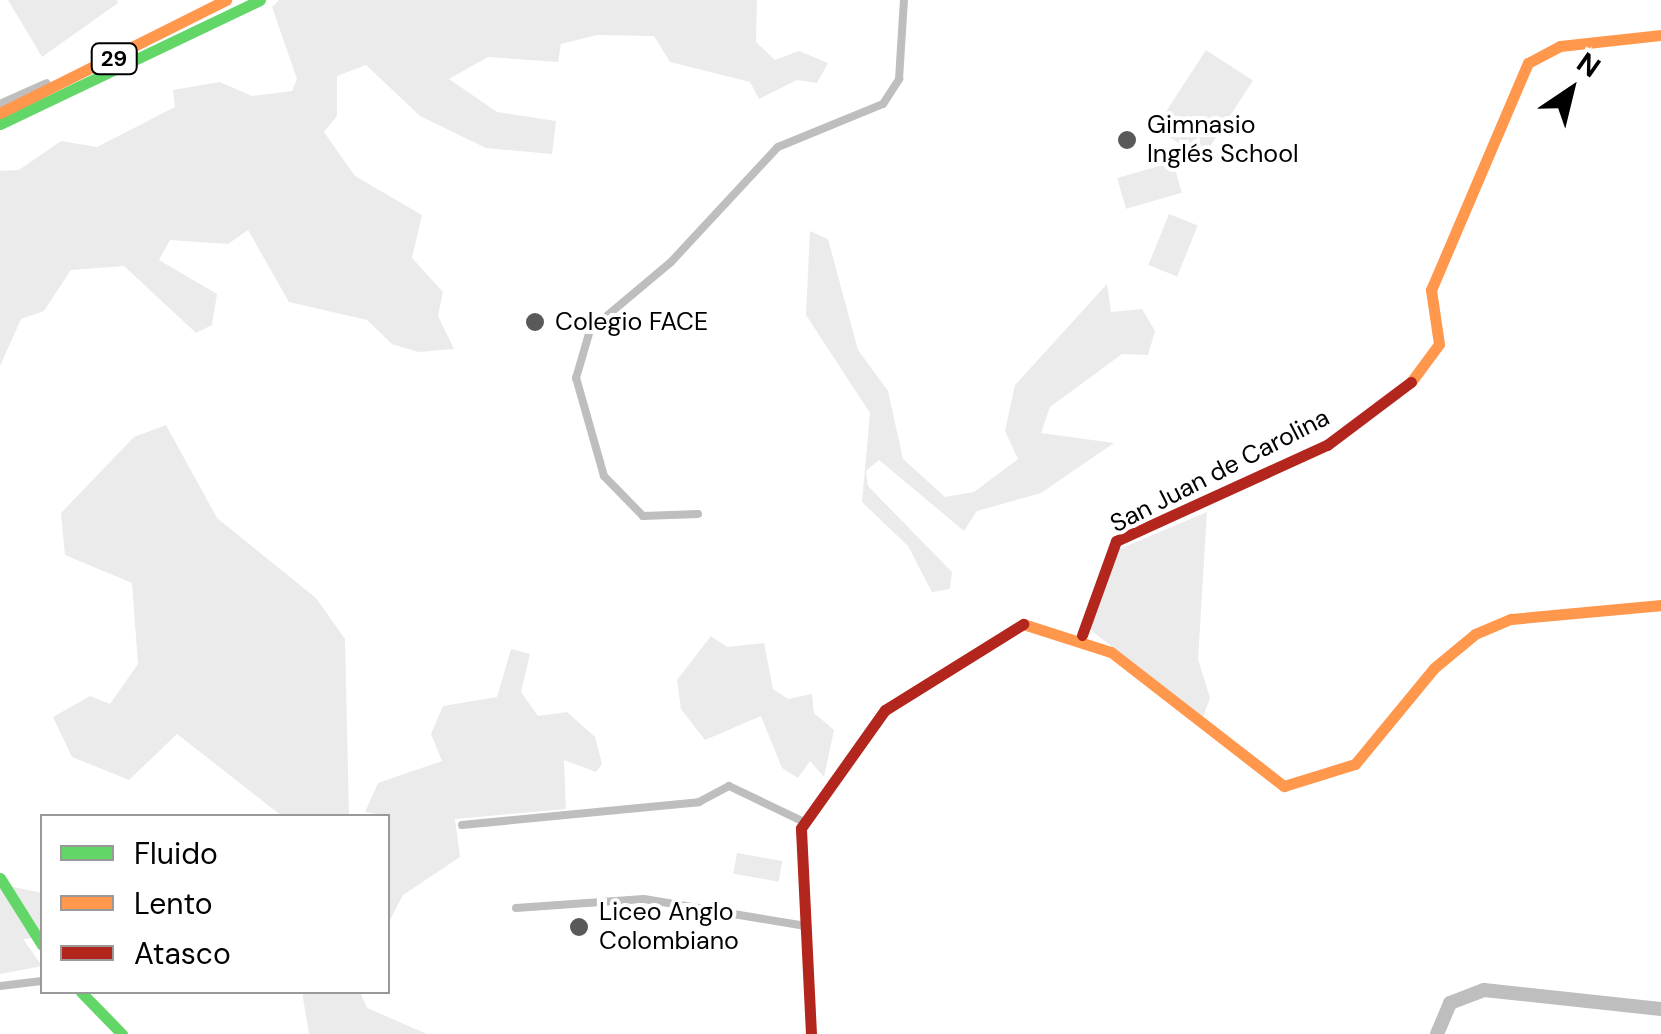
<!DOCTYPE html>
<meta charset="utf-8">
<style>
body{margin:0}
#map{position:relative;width:1661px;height:1034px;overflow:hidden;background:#fff;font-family:"DM Sans",sans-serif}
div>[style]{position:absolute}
.green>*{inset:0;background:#ebebeb;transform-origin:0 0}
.river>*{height:14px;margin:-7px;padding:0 7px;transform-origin:7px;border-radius:7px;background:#bebebe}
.street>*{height:8px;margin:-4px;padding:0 4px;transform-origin:4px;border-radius:4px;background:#bebebe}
.fast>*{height:11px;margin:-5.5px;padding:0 5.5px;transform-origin:5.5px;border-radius:5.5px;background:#63d668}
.slow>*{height:11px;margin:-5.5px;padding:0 5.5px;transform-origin:5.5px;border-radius:5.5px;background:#ff974d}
.jam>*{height:11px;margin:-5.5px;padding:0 5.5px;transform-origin:5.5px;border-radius:5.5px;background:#b3261e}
.dots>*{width:28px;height:28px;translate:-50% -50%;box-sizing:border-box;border:5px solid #fff;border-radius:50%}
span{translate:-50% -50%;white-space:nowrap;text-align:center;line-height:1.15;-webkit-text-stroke:8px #fff;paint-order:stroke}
.shield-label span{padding:2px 8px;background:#fff;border:2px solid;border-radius:8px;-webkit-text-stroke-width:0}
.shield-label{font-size:22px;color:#000;font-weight:700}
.poi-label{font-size:25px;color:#000}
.left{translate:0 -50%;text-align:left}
.street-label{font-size:25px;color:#000}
.legend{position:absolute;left:40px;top:814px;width:350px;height:180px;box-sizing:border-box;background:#fff;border:2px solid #999;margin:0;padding:12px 18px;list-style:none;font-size:30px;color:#000}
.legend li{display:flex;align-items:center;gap:20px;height:50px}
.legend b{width:50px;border:2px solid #999}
.north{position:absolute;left:1521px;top:40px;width:100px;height:100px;-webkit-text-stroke:8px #fff;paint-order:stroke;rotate:35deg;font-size:28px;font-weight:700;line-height:40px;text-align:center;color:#000}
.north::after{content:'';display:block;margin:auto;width:35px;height:45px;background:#000;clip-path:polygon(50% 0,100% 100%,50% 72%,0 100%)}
</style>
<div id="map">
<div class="green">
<i style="clip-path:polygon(8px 0,117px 0,118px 3px,42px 57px)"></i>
<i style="clip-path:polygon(279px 0,757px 0,756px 42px,775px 60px,799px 51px,828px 63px,817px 83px,797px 80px,759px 99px,750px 82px,670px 62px,654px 36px,597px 35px,561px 44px,558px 62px,488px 57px,449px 79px,497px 112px,556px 121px,552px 154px,486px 148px,420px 116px,366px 65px,337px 76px,337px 116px,324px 132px,355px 176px,422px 215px,412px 258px,443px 292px,438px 316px,454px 349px,418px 352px,392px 344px,367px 320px,289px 302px,248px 230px,228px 244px,170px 240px,159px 260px,217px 294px,212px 325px,196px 333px,124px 266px,71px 270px,44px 311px,21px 319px,0 366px,0 171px,19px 170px,61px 141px,97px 147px,175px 107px,173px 90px,220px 82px,252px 96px,292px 91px,297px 79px,272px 7px)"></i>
<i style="left:1206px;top:50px;width:56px;height:93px;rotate:33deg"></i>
<i style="left:1173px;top:162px;width:32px;height:58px;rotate:74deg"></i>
<i style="left:1169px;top:214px;width:31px;height:55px;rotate:22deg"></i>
<i style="clip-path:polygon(810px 231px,828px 239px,858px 350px,888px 391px,903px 459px,945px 497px,974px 492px,1018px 459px,1005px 431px,1015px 385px,1107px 284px,1111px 312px,1142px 309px,1155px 331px,1148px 355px,1122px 354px,1050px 407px,1041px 433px,1114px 443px,1041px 493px,977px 511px,964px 531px,879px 460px,866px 471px,868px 486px,952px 572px,950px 589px,932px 592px,908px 546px,862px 502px,870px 413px,806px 315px)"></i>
<i style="clip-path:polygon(166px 425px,217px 518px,316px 598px,345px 639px,349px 816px,282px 816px,177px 734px,129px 780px,72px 757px,53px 717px,90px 696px,110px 704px,138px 664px,132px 583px,65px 555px,61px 513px,134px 437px)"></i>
<i style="clip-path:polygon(1207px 512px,1198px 659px,1210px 698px,1203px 717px,1088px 628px,1117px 550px)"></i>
<i style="clip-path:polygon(711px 636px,727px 647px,764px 643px,773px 689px,788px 699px,812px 694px,814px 713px,834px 730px,824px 777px,810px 761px,798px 778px,782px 768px,761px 716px,705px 740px,681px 709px,677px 680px)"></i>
<i style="clip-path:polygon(511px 649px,530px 654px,521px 692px,538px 716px,567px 712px,595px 737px,602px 764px,596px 772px,564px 760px,566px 809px,455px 819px,460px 857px,403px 895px,388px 924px,388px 816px,365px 812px,378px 783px,442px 761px,431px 734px,443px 706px,497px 697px)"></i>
<i style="left:737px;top:853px;width:46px;height:21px;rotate:10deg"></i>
<i style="clip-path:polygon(0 884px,42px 893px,42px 937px,23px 939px,42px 966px,0 974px)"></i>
<i style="clip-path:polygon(302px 992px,360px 992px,367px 1008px,427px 1034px,309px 1034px)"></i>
</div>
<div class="river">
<i style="left:1437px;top:1034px;width:34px;rotate:-67deg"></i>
<i style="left:1450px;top:1003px;width:36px;rotate:-21deg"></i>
<i style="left:1484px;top:990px;width:178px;rotate:6.1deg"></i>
</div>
<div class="street">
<i style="left:0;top:104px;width:51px;rotate:-24.1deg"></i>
<i style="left:698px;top:514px;width:55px;rotate:177.9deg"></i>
<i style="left:643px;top:516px;width:56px;rotate:-134.3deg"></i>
<i style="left:604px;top:476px;width:102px;rotate:-105.9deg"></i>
<i style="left:576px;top:378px;width:50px;rotate:-73.7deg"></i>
<i style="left:590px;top:330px;width:106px;rotate:-40deg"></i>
<i style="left:671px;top:262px;width:157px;rotate:-47.1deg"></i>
<i style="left:778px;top:147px;width:113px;rotate:-22.3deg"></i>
<i style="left:883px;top:104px;width:30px;rotate:-57deg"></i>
<i style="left:899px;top:79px;width:79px;rotate:-86.4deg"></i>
<i style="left:462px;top:825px;width:238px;rotate:-5.5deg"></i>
<i style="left:699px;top:802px;width:34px;rotate:-28deg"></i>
<i style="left:729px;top:786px;width:83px;rotate:25.6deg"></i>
<i style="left:516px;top:908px;width:128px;rotate:-4deg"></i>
<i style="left:644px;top:899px;width:164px;rotate:9.5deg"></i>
<i style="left:0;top:986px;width:42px;rotate:-6.8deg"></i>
</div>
<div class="fast">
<i style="left:0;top:124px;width:288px;rotate:-25.5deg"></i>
<i style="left:0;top:878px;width:79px;rotate:57.9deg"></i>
<i style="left:81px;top:992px;width:59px;rotate:45.7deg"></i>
</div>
<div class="slow">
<i style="left:0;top:113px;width:253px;rotate:-26.6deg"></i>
<i style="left:1411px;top:382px;width:47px;rotate:-53.6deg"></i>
<i style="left:1439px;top:344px;width:55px;rotate:-98.4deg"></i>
<i style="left:1431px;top:290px;width:247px;rotate:-66.9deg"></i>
<i style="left:1528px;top:63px;width:36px;rotate:-28deg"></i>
<i style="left:1560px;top:46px;width:102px;rotate:-6.2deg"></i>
<i style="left:1023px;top:624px;width:92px;rotate:17.7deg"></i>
<i style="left:1111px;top:652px;width:219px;rotate:37.8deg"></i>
<i style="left:1284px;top:786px;width:74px;rotate:-17.2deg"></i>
<i style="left:1355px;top:764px;width:124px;rotate:-50.5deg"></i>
<i style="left:1434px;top:668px;width:53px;rotate:-39.7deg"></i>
<i style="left:1475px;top:634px;width:39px;rotate:-23deg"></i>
<i style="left:1511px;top:619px;width:151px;rotate:-5.3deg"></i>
</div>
<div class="jam">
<i style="left:1082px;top:635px;width:100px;rotate:-70.1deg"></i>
<i style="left:1116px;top:541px;width:232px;rotate:-24.5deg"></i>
<i style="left:1327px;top:445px;width:105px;rotate:-36.9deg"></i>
<i style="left:811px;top:1034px;width:206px;rotate:-92.8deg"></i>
<i style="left:801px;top:828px;width:145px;rotate:-54.6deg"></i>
<i style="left:885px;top:710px;width:163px;rotate:-31.9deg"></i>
</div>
<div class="dots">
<i style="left:1127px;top:140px;background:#595959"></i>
<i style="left:535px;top:322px;background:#595959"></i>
<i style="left:579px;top:927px;background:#595959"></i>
</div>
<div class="shield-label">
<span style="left:114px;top:59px">29</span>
</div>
<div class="poi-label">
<span class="left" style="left:1147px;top:140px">Gimnasio<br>Inglés School</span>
<span class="left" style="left:555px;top:322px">Colegio FACE</span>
<span class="left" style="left:599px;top:927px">Liceo Anglo<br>Colombiano</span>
</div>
<div class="street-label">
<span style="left:1220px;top:471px;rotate:-27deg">San Juan de Carolina</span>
</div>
<ul class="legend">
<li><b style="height:12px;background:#63d668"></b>Fluido</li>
<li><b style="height:12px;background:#ff974d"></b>Lento</li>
<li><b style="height:12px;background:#b3261e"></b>Atasco</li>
</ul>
<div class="north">N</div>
</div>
